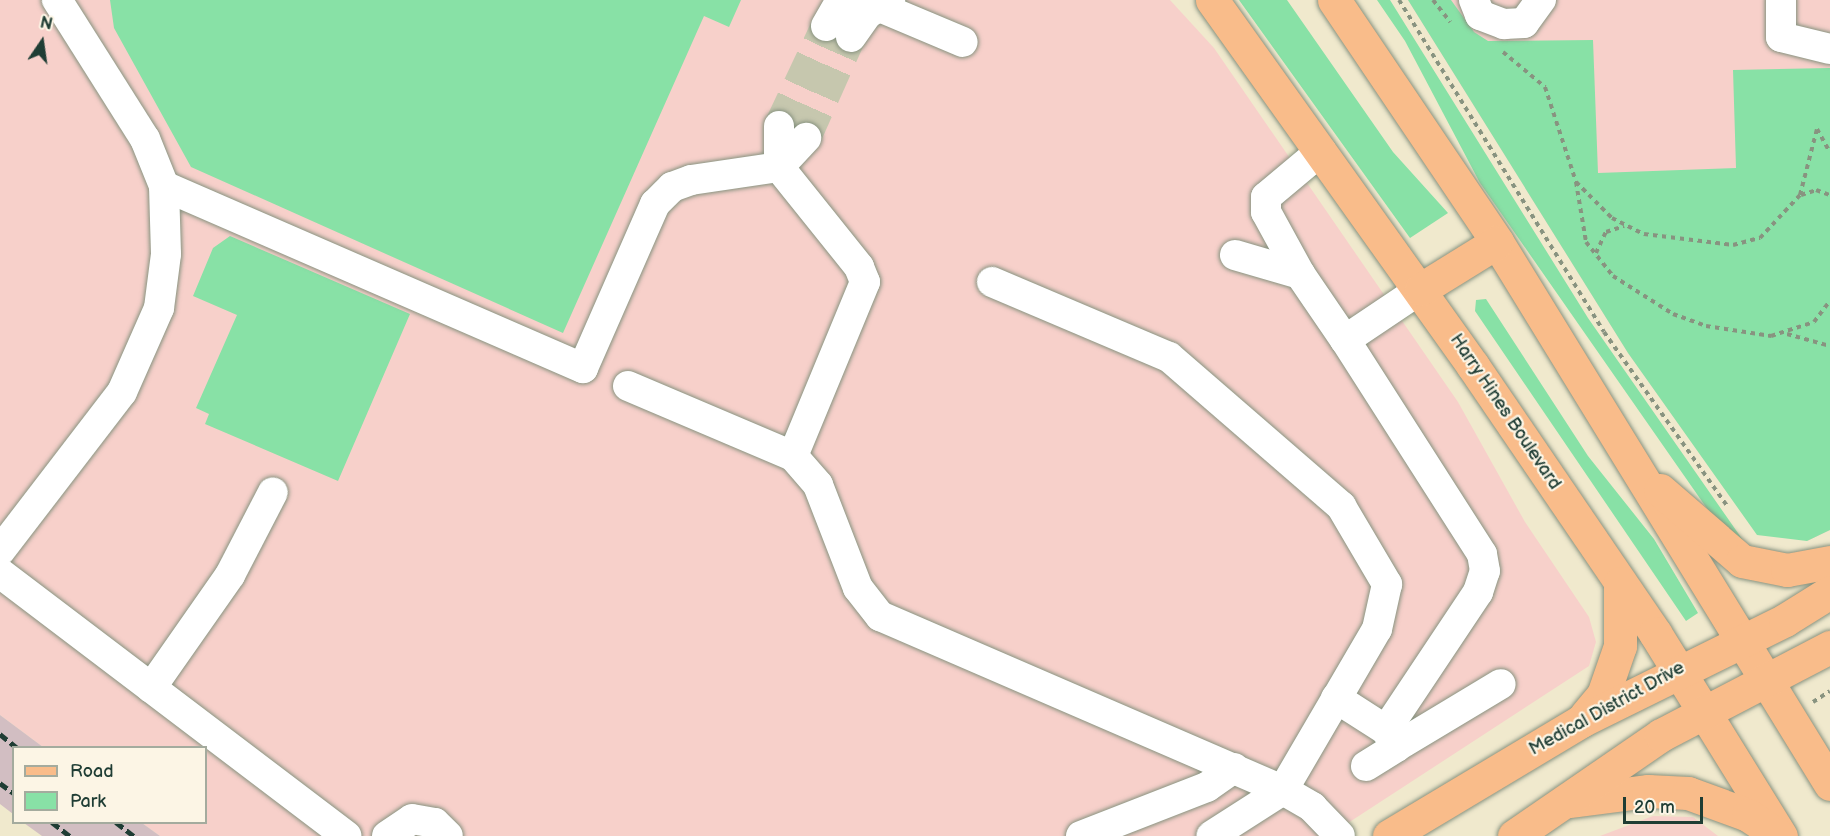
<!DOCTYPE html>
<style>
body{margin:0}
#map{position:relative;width:1830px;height:836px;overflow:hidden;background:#f0e9cd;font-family:"Balsamiq Sans",sans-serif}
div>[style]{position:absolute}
.built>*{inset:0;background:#f7d0ca}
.industrial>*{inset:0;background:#d2bec2}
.green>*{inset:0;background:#88e1a6}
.minor-tunnel>*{height:30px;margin-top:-15px;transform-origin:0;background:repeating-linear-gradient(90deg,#c6c7ae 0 30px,transparent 0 45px)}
.path>*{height:4px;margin-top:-2px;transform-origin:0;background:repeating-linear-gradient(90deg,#889380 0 4.5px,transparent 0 9px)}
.roads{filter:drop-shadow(0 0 2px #889380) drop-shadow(0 0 2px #889380)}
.minor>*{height:30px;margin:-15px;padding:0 15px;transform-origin:15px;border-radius:15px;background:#fff}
.major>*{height:33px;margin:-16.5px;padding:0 16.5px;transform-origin:16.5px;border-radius:16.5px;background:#f9bc8a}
.rail>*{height:4.5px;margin-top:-2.25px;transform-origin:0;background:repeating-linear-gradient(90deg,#1f3d34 0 9px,transparent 0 13.5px)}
span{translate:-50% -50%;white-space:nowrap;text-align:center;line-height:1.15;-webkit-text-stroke:4.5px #fcf5e5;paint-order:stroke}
.street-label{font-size:18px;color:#1f3d34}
.legend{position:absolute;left:12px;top:746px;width:195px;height:78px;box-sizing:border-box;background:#fcf5e5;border:2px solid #a4ab9e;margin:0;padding:8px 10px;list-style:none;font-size:18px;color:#1f3d34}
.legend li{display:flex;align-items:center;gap:12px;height:30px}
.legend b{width:30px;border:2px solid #a4ab9e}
.north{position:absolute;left:12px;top:12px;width:60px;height:60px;-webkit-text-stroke:4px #fcf5e5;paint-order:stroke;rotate:13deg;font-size:16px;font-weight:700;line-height:24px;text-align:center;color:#1f3d34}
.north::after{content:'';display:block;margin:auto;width:21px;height:27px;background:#1f3d34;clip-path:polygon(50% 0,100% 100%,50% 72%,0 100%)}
.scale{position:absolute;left:1623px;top:797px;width:80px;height:27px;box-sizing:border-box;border:3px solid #1f3d34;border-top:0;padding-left:8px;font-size:18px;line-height:21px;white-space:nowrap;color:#1f3d34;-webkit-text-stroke:4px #fcf5e5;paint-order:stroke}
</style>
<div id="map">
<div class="built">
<i style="clip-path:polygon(0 0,1170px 0,1214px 48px,1458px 402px,1525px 522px,1589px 617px,1596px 642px,1589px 666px,1328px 836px,160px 836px,142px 823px,206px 822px,206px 748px,43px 747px,0 715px)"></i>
<i style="clip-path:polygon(1408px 0,1830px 0,1830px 530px,1807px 541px,1745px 517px,1628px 353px)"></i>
<i style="clip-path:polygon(1653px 816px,1693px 817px,1718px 836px,1600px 836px)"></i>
</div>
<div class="industrial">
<i style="clip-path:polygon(0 715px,43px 747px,14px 748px,13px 814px,0 804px)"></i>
<i style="clip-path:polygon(24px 823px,142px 823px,160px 836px,42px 836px)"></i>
</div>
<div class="green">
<i style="clip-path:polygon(110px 0,741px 0,729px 27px,704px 16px,563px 333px,191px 167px,114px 28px)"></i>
<i style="clip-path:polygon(1239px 0,1287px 0,1393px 152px,1448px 213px,1410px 238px)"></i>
<i style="clip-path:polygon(1377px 0,1390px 0,1588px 318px,1747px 546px,1715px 520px,1480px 183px,1405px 41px)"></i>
<i style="clip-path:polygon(1408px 0,1451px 0,1474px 32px,1488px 41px,1593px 40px,1598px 173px,1736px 168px,1733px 70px,1830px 68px,1830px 530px,1807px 541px,1757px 535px,1628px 353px)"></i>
<i style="clip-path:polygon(230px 236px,410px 314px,338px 481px,205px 424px,209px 414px,196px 408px,237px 315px,193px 296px,213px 248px)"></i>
<i style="clip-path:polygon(1486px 299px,1588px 456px,1654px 539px,1698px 613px,1686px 621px,1475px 311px,1476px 300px)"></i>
</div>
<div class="minor-tunnel">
<i style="left:779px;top:126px;width:110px;rotate:-64.8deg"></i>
<i style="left:806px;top:138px;width:111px;rotate:-66deg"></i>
</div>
<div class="path">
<i style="left:1399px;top:0;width:390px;rotate:58.3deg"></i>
<i style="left:1604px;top:332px;width:214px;rotate:54.7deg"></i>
<i style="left:1433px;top:0;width:28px;rotate:52deg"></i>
<i style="left:1503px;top:52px;width:55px;rotate:39.8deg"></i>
<i style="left:1545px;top:87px;width:100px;rotate:71.9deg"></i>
<i style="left:1576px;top:182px;width:51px;rotate:45deg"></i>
<i style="left:1612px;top:218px;width:36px;rotate:27deg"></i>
<i style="left:1644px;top:234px;width:90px;rotate:7deg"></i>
<i style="left:1733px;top:245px;width:28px;rotate:-15deg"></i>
<i style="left:1760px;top:238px;width:59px;rotate:-47.1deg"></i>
<i style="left:1800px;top:195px;width:68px;rotate:-75.6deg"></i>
<i style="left:1817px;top:129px;width:26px;rotate:61deg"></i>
<i style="left:1576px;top:182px;width:61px;rotate:80.5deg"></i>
<i style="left:1586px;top:242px;width:43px;rotate:51.5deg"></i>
<i style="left:1613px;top:276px;width:71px;rotate:32.3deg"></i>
<i style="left:1673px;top:314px;width:35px;rotate:20deg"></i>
<i style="left:1706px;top:326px;width:66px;rotate:8.7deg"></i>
<i style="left:1771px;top:336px;width:45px;rotate:-18deg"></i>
<i style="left:1814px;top:322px;width:26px;rotate:-53deg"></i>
<i style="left:1801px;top:195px;width:16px;rotate:-18deg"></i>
<i style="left:1816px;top:190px;width:15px;rotate:20deg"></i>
<i style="left:1596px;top:253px;width:23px;rotate:-65deg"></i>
<i style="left:1606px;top:232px;width:19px;rotate:-18deg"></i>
<i style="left:1787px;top:334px;width:45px;rotate:15.6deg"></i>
<i style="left:1813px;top:702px;width:20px;rotate:-33deg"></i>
</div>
<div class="roads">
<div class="minor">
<i style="left:863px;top:0;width:108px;rotate:22.8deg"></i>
<i style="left:1474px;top:0;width:16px;rotate:68deg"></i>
<i style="left:1480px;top:15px;width:26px;rotate:21deg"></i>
<i style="left:1504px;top:24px;width:20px;rotate:-3deg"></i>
<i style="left:1524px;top:23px;width:29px;rotate:-54deg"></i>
<i style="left:1781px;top:0;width:37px;rotate:90deg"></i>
<i style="left:1781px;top:37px;width:50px;rotate:13.8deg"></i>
<i style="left:826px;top:26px;width:30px;rotate:-60deg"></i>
<i style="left:851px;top:37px;width:28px;rotate:-55deg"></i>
<i style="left:867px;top:14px;width:27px;rotate:-31deg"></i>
<i style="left:779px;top:126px;width:41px;rotate:90deg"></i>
<i style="left:779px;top:167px;width:128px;rotate:51.3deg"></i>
<i style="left:859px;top:267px;width:16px;rotate:68deg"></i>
<i style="left:865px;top:282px;width:188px;rotate:112.5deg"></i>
<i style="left:164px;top:186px;width:457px;rotate:23.5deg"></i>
<i style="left:583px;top:368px;width:179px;rotate:-66.3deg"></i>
<i style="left:655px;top:204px;width:24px;rotate:-45deg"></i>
<i style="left:672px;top:187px;width:20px;rotate:-20deg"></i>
<i style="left:691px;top:180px;width:89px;rotate:-8.4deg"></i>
<i style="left:779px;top:167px;width:40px;rotate:-47deg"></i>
<i style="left:1235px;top:255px;width:68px;rotate:16.3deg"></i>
<i style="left:1300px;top:274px;width:80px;rotate:55.7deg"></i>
<i style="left:1345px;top:340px;width:92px;rotate:-33.9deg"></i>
<i style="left:1300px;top:274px;width:71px;rotate:-118.7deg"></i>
<i style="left:1266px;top:212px;width:15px;rotate:-90deg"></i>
<i style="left:1266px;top:197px;width:72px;rotate:-39.9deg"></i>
<i style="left:992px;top:282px;width:192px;rotate:23deg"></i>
<i style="left:1169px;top:357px;width:228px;rotate:40.9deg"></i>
<i style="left:1341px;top:506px;width:91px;rotate:59.5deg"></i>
<i style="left:1387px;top:584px;width:46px;rotate:102.5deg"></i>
<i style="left:1377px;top:629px;width:186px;rotate:120.3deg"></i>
<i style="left:1283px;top:790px;width:85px;rotate:147.4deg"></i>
<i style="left:628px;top:386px;width:179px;rotate:23deg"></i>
<i style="left:793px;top:456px;width:38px;rotate:49deg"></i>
<i style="left:818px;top:485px;width:110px;rotate:68.8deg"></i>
<i style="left:858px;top:588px;width:36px;rotate:52deg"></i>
<i style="left:880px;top:616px;width:439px;rotate:23.4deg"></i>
<i style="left:1283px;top:790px;width:34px;rotate:30deg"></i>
<i style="left:1312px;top:807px;width:40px;rotate:46deg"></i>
<i style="left:0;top:551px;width:200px;rotate:-52.5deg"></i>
<i style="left:122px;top:392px;width:92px;rotate:-66.2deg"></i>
<i style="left:159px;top:308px;width:54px;rotate:-82.6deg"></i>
<i style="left:166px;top:254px;width:68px;rotate:-91.7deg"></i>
<i style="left:164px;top:186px;width:51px;rotate:-112deg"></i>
<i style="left:145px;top:139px;width:165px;rotate:-122.3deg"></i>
<i style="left:0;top:573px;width:435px;rotate:37.2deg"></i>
<i style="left:151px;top:688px;width:138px;rotate:-55deg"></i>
<i style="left:230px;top:575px;width:93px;rotate:-62.6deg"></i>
<i style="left:1336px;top:698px;width:59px;rotate:32.6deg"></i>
<i style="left:1386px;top:730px;width:166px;rotate:-56.3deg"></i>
<i style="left:1478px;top:592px;width:22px;rotate:-72deg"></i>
<i style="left:1485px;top:571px;width:17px;rotate:-100deg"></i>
<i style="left:1482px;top:554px;width:254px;rotate:-122.6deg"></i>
<i style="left:1386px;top:730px;width:20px;rotate:60deg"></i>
<i style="left:1396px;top:747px;width:122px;rotate:-31deg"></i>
<i style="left:1366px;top:766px;width:36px;rotate:-32deg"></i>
<i style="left:387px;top:836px;width:30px;rotate:-34deg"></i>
<i style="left:412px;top:819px;width:23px;rotate:10deg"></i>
<i style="left:435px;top:823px;width:18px;rotate:45deg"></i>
<i style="left:1081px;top:836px;width:135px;rotate:-21.3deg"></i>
<i style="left:1207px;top:787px;width:33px;rotate:-35deg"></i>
</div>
<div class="major">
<i style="left:1212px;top:0;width:450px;rotate:54.5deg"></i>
<i style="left:1473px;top:366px;width:323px;rotate:55.7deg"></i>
<i style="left:1655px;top:633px;width:239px;rotate:58.2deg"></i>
<i style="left:1334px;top:0;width:292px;rotate:56deg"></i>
<i style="left:1497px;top:242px;width:636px;rotate:58.43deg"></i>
<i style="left:1421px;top:289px;width:89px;rotate:-31.7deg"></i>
<i style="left:1660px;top:490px;width:108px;rotate:40.9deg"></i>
<i style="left:1742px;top:561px;width:46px;rotate:11.3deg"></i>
<i style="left:1787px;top:570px;width:44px;rotate:-10.5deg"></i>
<i style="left:1586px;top:715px;width:26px;rotate:-50deg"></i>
<i style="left:1603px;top:695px;width:52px;rotate:-70.9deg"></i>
<i style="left:1620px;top:646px;width:63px;rotate:-90deg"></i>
<i style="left:1571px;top:801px;width:78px;rotate:-7.4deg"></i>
<i style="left:1648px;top:791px;width:40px;rotate:2.9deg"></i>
<i style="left:1688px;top:793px;width:64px;rotate:20.1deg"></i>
<i style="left:1748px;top:815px;width:36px;rotate:34deg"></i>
<i style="left:1389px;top:836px;width:224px;rotate:-30.9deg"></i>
<i style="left:1581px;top:721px;width:228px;rotate:-26.3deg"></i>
<i style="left:1785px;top:620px;width:53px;rotate:-31.9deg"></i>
<i style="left:1514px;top:836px;width:178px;rotate:-34.5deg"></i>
<i style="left:1661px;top:735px;width:191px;rotate:-27.5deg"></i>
</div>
</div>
<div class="rail">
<i style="left:0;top:734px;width:22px;rotate:39deg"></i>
<i style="left:0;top:783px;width:17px;rotate:36deg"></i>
<i style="left:52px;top:822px;width:23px;rotate:38deg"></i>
<i style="left:116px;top:822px;width:23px;rotate:38deg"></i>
</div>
<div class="street-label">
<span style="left:1505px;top:412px;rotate:56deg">Harry Hines Boulevard</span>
<span style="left:1607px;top:709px;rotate:-29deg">Medical District Drive</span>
</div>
<ul class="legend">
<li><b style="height:8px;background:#f9bc8a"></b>Road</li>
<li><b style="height:16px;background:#88e1a6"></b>Park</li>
</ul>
<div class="north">N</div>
<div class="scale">20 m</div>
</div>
